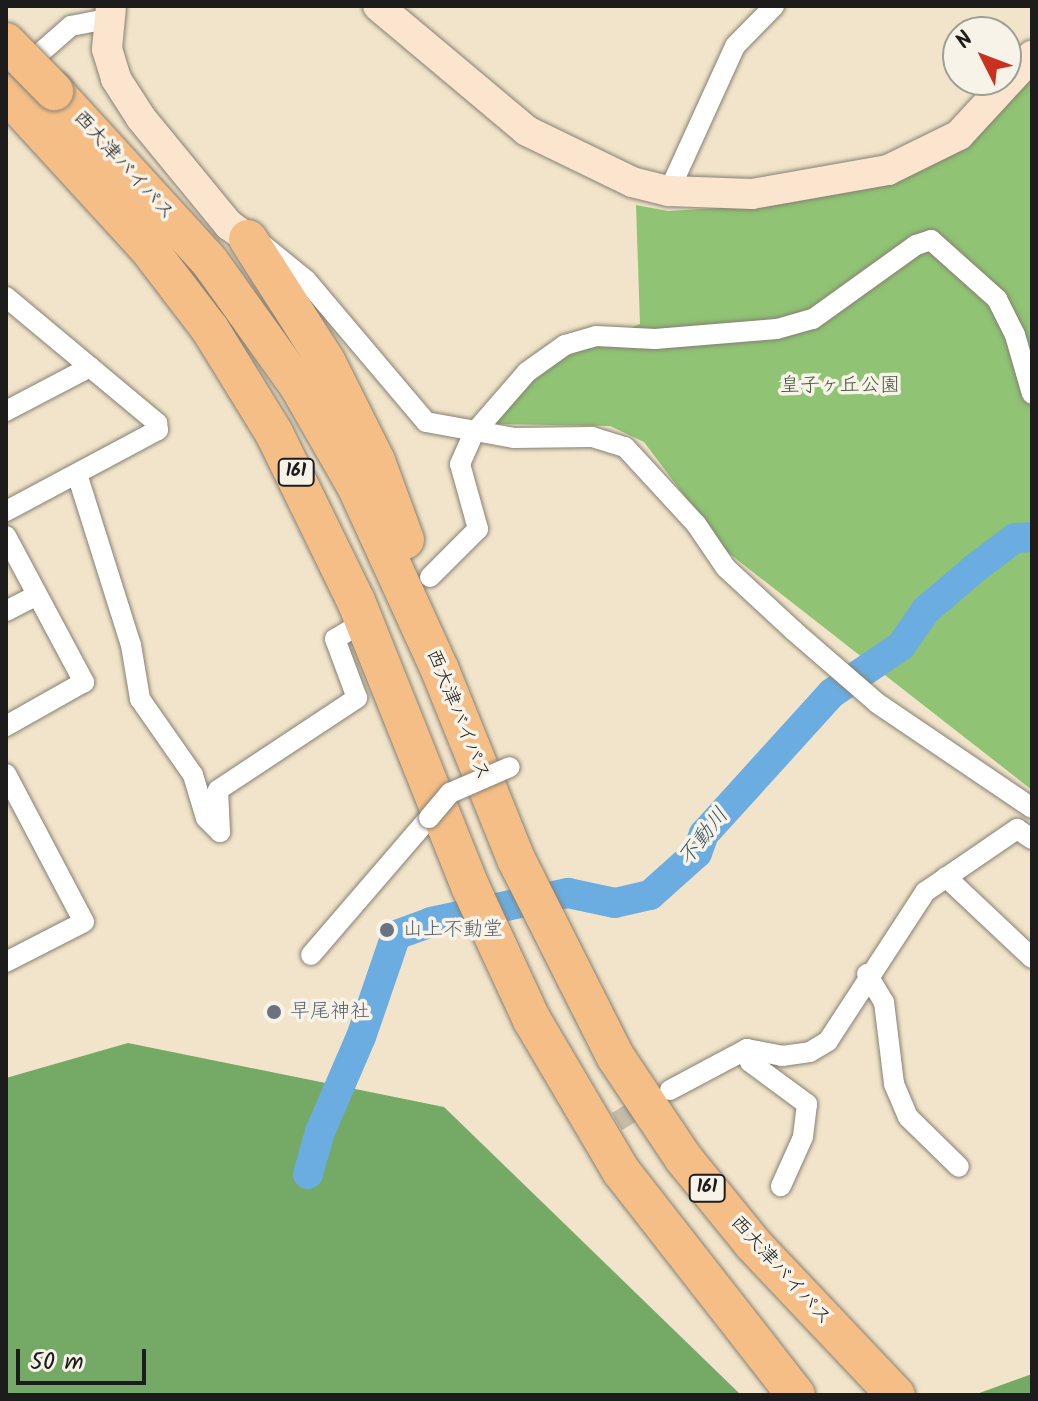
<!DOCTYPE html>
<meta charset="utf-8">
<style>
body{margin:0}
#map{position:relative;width:1038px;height:1401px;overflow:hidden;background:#f1e4ca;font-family:Kalam,"Klee One",sans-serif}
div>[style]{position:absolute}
.green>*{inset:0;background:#90c374}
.forest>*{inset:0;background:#74a966}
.river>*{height:30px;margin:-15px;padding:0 15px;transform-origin:15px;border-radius:15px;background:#6bade0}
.street-tunnel>*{height:20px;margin-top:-10px;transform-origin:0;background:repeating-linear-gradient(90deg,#c6bca7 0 20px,transparent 0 30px)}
.roads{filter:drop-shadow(0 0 2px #868073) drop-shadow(0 0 2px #868073)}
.street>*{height:20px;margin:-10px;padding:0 10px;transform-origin:10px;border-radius:10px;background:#fff}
.secondary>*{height:30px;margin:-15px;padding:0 15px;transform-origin:15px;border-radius:15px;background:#fbe5cf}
.highway>*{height:38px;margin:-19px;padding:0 19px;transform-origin:19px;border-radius:19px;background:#f6be87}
.bridges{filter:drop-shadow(0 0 2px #868073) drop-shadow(0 0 2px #868073)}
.street-bridge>*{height:20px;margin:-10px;padding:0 10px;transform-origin:10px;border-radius:10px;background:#fff}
.highway-bridge>*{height:38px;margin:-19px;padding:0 19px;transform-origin:19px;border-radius:19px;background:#f6be87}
.dots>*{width:22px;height:22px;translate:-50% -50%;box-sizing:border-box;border:4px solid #f7f3e8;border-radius:50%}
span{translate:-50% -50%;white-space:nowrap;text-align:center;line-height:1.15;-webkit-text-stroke:7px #f7f3e8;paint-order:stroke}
.shield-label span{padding:2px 6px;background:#f7f3e8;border:2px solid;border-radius:6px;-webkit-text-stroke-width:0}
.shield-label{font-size:18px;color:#1c1c1c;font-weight:700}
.street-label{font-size:20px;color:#1c1c1c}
.park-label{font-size:20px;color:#45563b}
.worship-label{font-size:20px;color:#5b616d}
.left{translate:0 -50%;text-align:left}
.water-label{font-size:22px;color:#3c566a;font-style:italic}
.frame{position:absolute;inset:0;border:8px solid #1c1c1c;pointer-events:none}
.north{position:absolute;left:942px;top:16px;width:80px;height:80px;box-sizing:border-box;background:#f7f3e8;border:2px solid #9f9d96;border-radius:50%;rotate:312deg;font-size:22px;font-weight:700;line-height:32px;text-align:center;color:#1c1c1c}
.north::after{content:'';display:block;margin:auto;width:28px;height:36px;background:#c8321e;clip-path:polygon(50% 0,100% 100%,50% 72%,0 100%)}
.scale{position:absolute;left:16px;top:1349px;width:130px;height:36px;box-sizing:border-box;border:4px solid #1c1c1c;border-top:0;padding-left:10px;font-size:24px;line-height:28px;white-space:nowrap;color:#1c1c1c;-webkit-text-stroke:6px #f7f3e8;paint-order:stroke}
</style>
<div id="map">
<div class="green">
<i style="clip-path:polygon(1032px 74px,1032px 790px,726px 551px,644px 442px,610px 426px,495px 424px,533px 381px,567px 356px,640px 324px,636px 205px,668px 211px,752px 206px,888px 183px)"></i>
</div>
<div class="forest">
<i style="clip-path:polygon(128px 1043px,444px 1107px,741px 1395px,6px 1395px,6px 1078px)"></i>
<i style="clip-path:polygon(1032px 1374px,1032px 1395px,974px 1395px)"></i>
</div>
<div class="river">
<i style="left:308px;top:1174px;width:44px;rotate:-74.1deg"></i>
<i style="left:320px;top:1132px;width:103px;rotate:-66.7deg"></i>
<i style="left:361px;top:1037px;width:108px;rotate:-71.1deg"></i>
<i style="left:396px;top:935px;width:37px;rotate:-20deg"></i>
<i style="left:431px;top:922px;width:140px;rotate:-12deg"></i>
<i style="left:568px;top:893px;width:48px;rotate:12deg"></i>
<i style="left:615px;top:903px;width:36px;rotate:-13deg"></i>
<i style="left:650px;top:895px;width:63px;rotate:-41.8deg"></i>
<i style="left:697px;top:853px;width:20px;rotate:-70deg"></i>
<i style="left:704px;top:834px;width:190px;rotate:-47.8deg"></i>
<i style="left:832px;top:693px;width:83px;rotate:-34.3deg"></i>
<i style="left:901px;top:646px;width:44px;rotate:-55.2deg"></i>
<i style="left:926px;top:610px;width:63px;rotate:-40.5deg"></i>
<i style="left:974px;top:569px;width:51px;rotate:-37.1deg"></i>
<i style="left:1015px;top:538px;width:17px;rotate:-3deg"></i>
</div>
<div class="street-tunnel">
<i style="left:591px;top:1137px;width:72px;rotate:-30.8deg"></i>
</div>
<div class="roads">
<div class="street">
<i style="left:23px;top:68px;width:64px;rotate:-41.2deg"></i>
<i style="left:71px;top:26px;width:37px;rotate:-11deg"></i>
<i style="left:669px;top:191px;width:159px;rotate:-65.5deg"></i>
<i style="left:735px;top:46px;width:56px;rotate:-45.7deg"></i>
<i style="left:263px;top:245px;width:55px;rotate:39.1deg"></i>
<i style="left:306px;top:280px;width:186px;rotate:49.8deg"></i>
<i style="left:426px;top:422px;width:89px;rotate:10.3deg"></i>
<i style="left:514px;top:438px;width:78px;rotate:-0.7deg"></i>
<i style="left:592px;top:437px;width:34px;rotate:17deg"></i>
<i style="left:625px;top:447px;width:105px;rotate:47.3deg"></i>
<i style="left:696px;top:524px;width:53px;rotate:55.7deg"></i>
<i style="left:726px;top:568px;width:93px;rotate:42.8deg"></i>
<i style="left:794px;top:631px;width:110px;rotate:40.9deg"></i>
<i style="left:877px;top:703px;width:187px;rotate:34.1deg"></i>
<i style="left:6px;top:297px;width:197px;rotate:39.8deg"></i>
<i style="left:157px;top:423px;width:7px;rotate:82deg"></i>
<i style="left:158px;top:430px;width:172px;rotate:151.9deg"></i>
<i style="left:6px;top:411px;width:95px;rotate:-27.6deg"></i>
<i style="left:77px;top:474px;width:179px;rotate:72.5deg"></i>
<i style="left:131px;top:645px;width:55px;rotate:80.5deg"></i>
<i style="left:140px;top:699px;width:93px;rotate:55.1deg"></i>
<i style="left:193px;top:775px;width:45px;rotate:73.2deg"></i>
<i style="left:206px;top:818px;width:20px;rotate:45deg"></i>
<i style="left:6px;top:536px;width:166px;rotate:61.9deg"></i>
<i style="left:84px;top:682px;width:90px;rotate:150.6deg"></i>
<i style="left:430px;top:577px;width:68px;rotate:-45deg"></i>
<i style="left:478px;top:529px;width:67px;rotate:-105.5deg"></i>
<i style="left:460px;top:464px;width:34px;rotate:-66deg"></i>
<i style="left:474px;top:433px;width:81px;rotate:-49deg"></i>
<i style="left:527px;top:372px;width:47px;rotate:-35.4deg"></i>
<i style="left:565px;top:345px;width:32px;rotate:-16deg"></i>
<i style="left:596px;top:336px;width:59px;rotate:2.9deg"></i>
<i style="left:655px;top:339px;width:122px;rotate:-4.7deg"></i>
<i style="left:777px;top:329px;width:37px;rotate:-16deg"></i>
<i style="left:813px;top:319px;width:127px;rotate:-35.7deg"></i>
<i style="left:916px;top:245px;width:16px;rotate:-18deg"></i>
<i style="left:931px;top:240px;width:89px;rotate:41.8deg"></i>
<i style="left:997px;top:299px;width:40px;rotate:63.4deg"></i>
<i style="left:1015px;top:335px;width:61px;rotate:73.9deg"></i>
<i style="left:6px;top:611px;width:35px;rotate:-27deg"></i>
<i style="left:6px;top:774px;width:167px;rotate:62.2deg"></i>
<i style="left:84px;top:922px;width:88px;rotate:152.9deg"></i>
<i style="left:220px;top:832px;width:42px;rotate:-92.7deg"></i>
<i style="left:218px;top:790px;width:167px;rotate:-33.5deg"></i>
<i style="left:357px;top:698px;width:63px;rotate:-110.4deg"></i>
<i style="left:335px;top:639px;width:17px;rotate:-31deg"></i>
<i style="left:946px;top:877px;width:118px;rotate:43.3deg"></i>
<i style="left:311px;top:955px;width:181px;rotate:-49.3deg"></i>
<i style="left:867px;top:974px;width:33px;rotate:59deg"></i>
<i style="left:884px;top:1002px;width:83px;rotate:83deg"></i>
<i style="left:894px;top:1084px;width:36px;rotate:67deg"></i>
<i style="left:908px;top:1117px;width:71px;rotate:44.4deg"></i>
<i style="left:747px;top:1049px;width:13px;rotate:77deg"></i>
<i style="left:750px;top:1062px;width:71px;rotate:36.4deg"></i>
<i style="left:807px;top:1104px;width:33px;rotate:97deg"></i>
<i style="left:803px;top:1137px;width:54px;rotate:114.2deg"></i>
<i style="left:670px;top:1090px;width:87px;rotate:-28deg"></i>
<i style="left:747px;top:1049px;width:36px;rotate:11deg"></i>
<i style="left:782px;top:1056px;width:28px;rotate:-8deg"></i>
<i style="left:810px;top:1052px;width:21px;rotate:-31deg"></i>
<i style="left:828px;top:1041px;width:178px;rotate:-56.9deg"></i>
<i style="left:925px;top:892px;width:112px;rotate:-34.4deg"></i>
<i style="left:1017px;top:829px;width:18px;rotate:34deg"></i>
</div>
<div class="secondary">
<i style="left:111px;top:6px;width:43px;rotate:95.3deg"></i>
<i style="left:107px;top:49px;width:31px;rotate:73deg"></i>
<i style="left:116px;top:79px;width:46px;rotate:57.3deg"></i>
<i style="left:141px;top:118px;width:139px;rotate:50.6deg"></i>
<i style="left:229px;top:225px;width:24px;rotate:36deg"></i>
<i style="left:378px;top:6px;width:194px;rotate:40deg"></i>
<i style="left:527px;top:131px;width:117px;rotate:25.9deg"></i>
<i style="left:632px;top:182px;width:38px;rotate:14deg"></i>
<i style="left:669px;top:191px;width:83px;rotate:2.1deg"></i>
<i style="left:752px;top:194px;width:138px;rotate:-10deg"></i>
<i style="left:888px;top:170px;width:79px;rotate:-26.2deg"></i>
<i style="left:959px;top:135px;width:108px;rotate:-47.3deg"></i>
</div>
<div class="highway">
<i style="left:54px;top:91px;width:231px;rotate:47.6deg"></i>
<i style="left:210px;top:262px;width:153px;rotate:54.5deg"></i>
<i style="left:299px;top:387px;width:116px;rotate:60.1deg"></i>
<i style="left:357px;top:488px;width:200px;rotate:65.5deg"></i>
<i style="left:440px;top:670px;width:204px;rotate:68.1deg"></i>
<i style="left:516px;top:859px;width:220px;rotate:63.3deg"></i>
<i style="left:615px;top:1056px;width:124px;rotate:56.2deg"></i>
<i style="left:684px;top:1159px;width:109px;rotate:50.9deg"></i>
<i style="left:753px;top:1244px;width:208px;rotate:46.6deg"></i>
<i style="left:6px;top:93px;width:210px;rotate:47.5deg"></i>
<i style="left:148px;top:248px;width:102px;rotate:52.6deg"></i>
<i style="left:210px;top:329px;width:122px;rotate:58.4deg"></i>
<i style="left:274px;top:433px;width:187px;rotate:64deg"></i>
<i style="left:356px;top:601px;width:307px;rotate:68.2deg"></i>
<i style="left:470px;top:886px;width:148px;rotate:65.2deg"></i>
<i style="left:532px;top:1020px;width:175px;rotate:59.5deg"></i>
<i style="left:621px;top:1171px;width:284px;rotate:52deg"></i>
<i style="left:248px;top:239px;width:145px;rotate:57.4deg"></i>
<i style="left:326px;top:361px;width:112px;rotate:63.4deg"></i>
<i style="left:376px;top:461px;width:84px;rotate:69.8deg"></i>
</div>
</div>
<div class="bridges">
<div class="street-bridge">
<i style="left:429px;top:818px;width:33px;rotate:-50deg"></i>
<i style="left:450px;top:793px;width:65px;rotate:-23.4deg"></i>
</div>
<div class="highway-bridge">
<i style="left:6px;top:42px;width:69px;rotate:45.6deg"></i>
</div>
</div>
<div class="dots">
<i style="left:387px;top:930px;background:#6b7280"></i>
<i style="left:274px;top:1012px;background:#6b7280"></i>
</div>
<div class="shield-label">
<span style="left:296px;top:472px">161</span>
<span style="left:707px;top:1188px">161</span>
</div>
<div class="street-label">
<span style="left:123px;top:166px;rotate:48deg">西大津バイパス</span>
<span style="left:457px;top:715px;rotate:68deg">西大津バイパス</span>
<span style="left:780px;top:1271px;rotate:48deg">西大津バイパス</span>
</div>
<div class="park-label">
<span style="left:840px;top:386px">皇子ヶ丘公園</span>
</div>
<div class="worship-label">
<span class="left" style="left:403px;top:930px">山上不動堂</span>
<span class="left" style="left:290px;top:1012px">早尾神社</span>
</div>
<div class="water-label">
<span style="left:704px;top:837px;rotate:-51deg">不動川</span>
</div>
<div class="frame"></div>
<div class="north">N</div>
<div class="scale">50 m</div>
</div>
